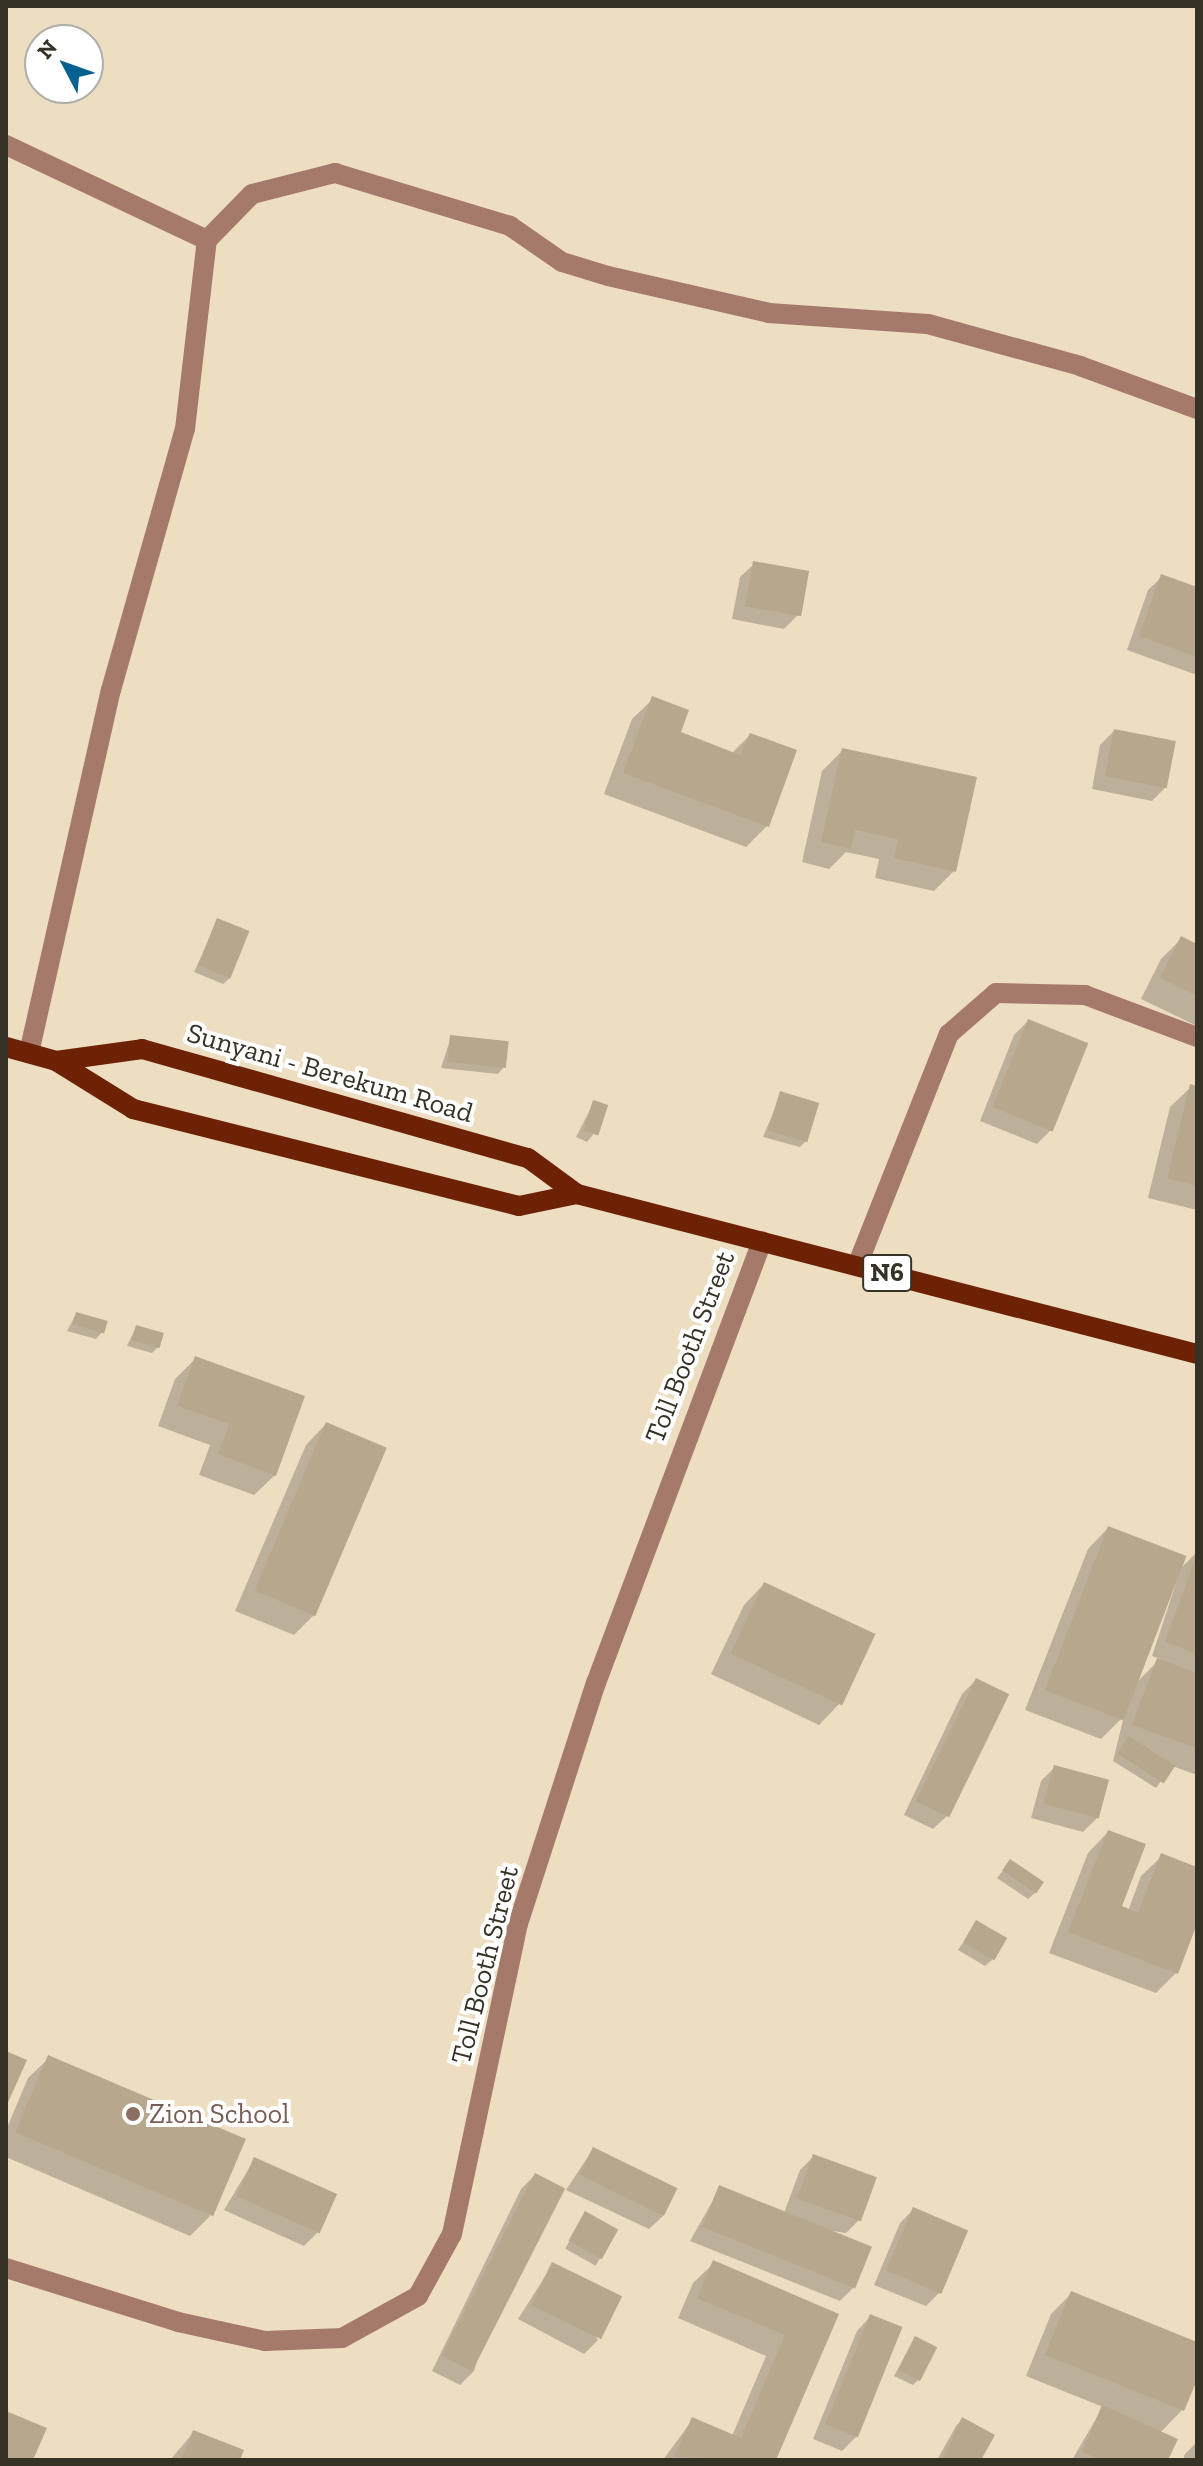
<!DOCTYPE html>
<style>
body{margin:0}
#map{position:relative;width:1203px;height:2466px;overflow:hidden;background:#edddc1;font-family:"Zilla Slab",serif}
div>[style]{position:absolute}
.shadow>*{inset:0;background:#0003;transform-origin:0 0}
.building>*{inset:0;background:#b7a88d;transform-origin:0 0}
.minor>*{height:20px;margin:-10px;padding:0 10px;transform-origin:10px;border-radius:10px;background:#a67a6b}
.major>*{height:20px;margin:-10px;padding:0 10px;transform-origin:10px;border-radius:10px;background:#6d2205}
.dots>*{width:22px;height:22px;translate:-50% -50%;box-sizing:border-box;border:4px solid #fff;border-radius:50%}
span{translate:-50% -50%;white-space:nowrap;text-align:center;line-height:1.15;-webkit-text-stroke:8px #fff;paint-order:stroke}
.shield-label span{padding:2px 6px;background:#fff;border:2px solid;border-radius:6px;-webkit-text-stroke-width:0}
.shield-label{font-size:26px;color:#373226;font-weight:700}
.street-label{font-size:28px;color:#373226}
.education-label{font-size:28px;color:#785e54}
.left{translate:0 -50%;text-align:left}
.frame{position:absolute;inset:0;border:8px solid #373226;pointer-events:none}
.north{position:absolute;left:24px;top:24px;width:80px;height:80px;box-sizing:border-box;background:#fff;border:2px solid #afada8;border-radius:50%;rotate:311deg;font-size:22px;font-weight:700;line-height:32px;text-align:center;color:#373226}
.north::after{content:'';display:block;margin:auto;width:28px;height:36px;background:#056191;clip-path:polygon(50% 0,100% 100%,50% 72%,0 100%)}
</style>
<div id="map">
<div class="shadow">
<i style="clip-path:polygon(754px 564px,798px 615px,784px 629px,732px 619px,740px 577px)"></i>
<i style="clip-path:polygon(1162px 577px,1197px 589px,1197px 675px,1127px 650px,1148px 590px)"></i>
<i style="clip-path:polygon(653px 699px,679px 734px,732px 753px,750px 735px,795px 751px,767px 826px,746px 847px,604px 794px,632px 719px)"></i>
<i style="clip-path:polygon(1114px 731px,1166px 787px,1152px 801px,1092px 789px,1100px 745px)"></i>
<i style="clip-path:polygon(843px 750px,954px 871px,934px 891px,875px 878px,879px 859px,846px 852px,829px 869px,802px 862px,822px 771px)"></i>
<i style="clip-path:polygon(218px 921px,230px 978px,223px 984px,194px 972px)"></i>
<i style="clip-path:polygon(1181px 939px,1197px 946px,1197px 1026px,1141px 999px,1161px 959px)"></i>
<i style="clip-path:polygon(1028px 1021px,1051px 1130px,1037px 1144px,980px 1121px,1014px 1035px)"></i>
<i style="clip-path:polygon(451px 1037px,504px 1067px,498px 1074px,441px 1068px)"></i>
<i style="clip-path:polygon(1191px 1087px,1197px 1088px,1197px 1210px,1148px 1198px,1170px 1107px)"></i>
<i style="clip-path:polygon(781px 1094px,806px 1141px,800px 1147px,763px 1137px)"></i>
<i style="clip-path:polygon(594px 1102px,593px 1135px,587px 1142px,576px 1137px)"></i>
<i style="clip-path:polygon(76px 1314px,102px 1332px,96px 1339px,67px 1331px)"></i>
<i style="clip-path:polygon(136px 1327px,159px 1346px,152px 1353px,127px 1346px)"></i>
<i style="clip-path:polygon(195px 1359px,275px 1475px,254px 1495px,199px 1475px,210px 1445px,158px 1426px,175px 1379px)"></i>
<i style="clip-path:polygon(326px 1424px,314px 1615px,294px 1635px,235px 1611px,306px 1445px)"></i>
<i style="clip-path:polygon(1108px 1528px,1135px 1684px,1160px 1659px,1152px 1656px,1181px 1568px,1197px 1552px,1197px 1775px,1172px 1766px,1156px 1788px,1113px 1761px,1124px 1716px,1101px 1739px,1025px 1710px,1088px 1549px)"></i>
<i style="clip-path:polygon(764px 1584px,839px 1704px,819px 1725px,711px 1674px,744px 1605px)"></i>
<i style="clip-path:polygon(976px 1680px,947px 1816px,933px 1829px,904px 1815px,962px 1694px)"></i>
<i style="clip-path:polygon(1055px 1767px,1097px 1818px,1083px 1832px,1031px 1818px,1041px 1781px)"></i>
<i style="clip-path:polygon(1108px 1832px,1120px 1908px,1128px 1911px,1141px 1876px,1162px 1856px,1197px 1869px,1197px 1918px,1176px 1973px,1156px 1993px,1049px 1953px,1088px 1853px)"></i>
<i style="clip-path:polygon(1010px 1862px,1035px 1893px,1028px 1899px,997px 1878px)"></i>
<i style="clip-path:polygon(977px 1922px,992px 1960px,985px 1966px,958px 1950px)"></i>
<i style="clip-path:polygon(49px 2058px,210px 2216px,190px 2236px,6px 2157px,6px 2130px,28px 2078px)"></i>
<i style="clip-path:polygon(593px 2149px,663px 2216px,649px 2229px,566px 2190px)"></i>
<i style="clip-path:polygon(814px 2156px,860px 2219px,846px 2233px,826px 2230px,854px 2287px,840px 2301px,690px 2241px,720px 2188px,784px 2213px,800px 2170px)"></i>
<i style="clip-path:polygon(254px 2160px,318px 2232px,304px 2246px,224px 2210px)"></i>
<i style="clip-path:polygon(535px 2175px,474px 2371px,460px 2385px,432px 2371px,521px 2189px)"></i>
<i style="clip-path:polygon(914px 2209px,940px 2292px,926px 2306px,874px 2285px,900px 2223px)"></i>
<i style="left:585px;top:2213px;width:35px;height:41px;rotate:29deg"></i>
<i style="clip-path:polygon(714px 2263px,836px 2315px,774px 2460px,663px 2460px,693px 2419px,732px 2436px,766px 2356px,678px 2318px,693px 2283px)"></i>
<i style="clip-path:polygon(553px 2264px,598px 2340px,584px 2354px,518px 2319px)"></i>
<i style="clip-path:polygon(1071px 2294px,1197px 2344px,1197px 2374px,1182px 2410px,1160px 2433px,1166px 2460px,1072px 2460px,1103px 2407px,1026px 2376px,1051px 2314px)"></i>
<i style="clip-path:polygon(870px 2317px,856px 2437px,842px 2451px,813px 2439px,857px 2331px)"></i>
<i style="clip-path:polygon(915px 2339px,919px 2379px,913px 2385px,894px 2376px)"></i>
<i style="clip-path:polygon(962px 2419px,979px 2460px,937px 2460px,956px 2426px)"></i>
<i style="clip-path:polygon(194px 2432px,238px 2460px,170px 2460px)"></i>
<i style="clip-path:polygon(1197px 2442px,1197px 2460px,1183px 2460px,1185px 2454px)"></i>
</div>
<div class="building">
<i style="left:753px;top:561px;width:57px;height:46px;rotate:10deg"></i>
<i style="clip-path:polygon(1161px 574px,1197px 587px,1197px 657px,1139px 636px)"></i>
<i style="clip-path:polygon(652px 696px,689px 710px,681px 732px,740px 755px,750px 733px,797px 750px,769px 827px,623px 773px)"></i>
<i style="left:1114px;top:729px;width:63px;height:48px;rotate:11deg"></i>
<i style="clip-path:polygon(842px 748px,977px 777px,956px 872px,894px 858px,898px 839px,855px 830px,851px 849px,821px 842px)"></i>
<i style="left:217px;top:918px;width:35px;height:51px;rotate:22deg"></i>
<i style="clip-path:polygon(1181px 936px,1197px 944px,1197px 996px,1160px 978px)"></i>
<i style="left:1028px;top:1019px;width:65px;height:95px;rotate:22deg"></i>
<i style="left:450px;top:1035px;width:59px;height:27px;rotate:6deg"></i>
<i style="clip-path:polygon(1190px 1084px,1197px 1086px,1197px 1186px,1167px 1178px)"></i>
<i style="left:780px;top:1091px;width:41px;height:41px;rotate:17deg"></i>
<i style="left:593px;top:1100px;width:16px;height:32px;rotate:18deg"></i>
<i style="left:76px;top:1312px;width:33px;height:13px;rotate:16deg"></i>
<i style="left:136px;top:1325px;width:29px;height:16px;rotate:16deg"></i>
<i style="clip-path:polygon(195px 1356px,305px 1396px,276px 1476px,218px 1454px,229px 1424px,177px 1406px)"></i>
<i style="left:326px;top:1422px;width:66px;height:183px;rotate:23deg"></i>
<i style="left:1108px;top:1526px;width:84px;height:176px;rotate:21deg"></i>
<i style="clip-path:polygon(1197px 1553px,1197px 1654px,1165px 1642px)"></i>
<i style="left:764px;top:1582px;width:123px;height:79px;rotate:25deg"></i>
<i style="clip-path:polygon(1157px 1658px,1197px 1673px,1197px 1748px,1132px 1725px)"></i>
<i style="left:976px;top:1678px;width:37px;height:137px;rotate:26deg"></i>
<i style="left:1129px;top:1736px;width:55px;height:21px;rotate:33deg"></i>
<i style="left:1054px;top:1765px;width:57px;height:40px;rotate:15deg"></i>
<i style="clip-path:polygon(1108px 1830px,1146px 1844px,1122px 1906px,1138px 1913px,1161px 1853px,1197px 1867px,1197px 1924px,1178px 1974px,1068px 1932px)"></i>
<i style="left:1010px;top:1859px;width:41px;height:14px;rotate:34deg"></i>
<i style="left:976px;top:1920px;width:36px;height:26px;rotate:30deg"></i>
<i style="clip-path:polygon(6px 2051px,27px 2060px,6px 2107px)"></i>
<i style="left:48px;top:2055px;width:215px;height:84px;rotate:23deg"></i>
<i style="left:593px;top:2147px;width:94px;height:31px;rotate:26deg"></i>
<i style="left:813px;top:2154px;width:68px;height:47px;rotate:20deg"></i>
<i style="left:254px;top:2157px;width:91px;height:43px;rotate:24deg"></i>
<i style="left:535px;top:2173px;width:34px;height:205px;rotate:27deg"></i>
<i style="left:719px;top:2185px;width:165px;height:45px;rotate:22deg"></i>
<i style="left:913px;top:2207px;width:60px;height:69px;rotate:23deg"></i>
<i style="left:585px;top:2211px;width:38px;height:34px;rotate:29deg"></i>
<i style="clip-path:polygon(713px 2260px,839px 2314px,776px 2460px,674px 2457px,692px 2417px,741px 2438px,785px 2335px,697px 2298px)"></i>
<i style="left:552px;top:2262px;width:78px;height:48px;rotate:26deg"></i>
<i style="clip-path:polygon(1071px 2291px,1197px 2342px,1197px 2380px,1184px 2411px,1045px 2355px)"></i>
<i style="left:870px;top:2314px;width:35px;height:119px;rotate:22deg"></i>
<i style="left:915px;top:2336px;width:25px;height:38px;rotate:27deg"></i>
<i style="clip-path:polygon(1102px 2405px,1178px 2439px,1168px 2460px,1101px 2460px,1082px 2452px)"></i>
<i style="clip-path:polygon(6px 2411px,47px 2428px,33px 2460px,6px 2460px)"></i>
<i style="clip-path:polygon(962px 2417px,995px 2435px,981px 2460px,942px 2460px)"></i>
<i style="clip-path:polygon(193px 2430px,244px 2450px,240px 2460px,181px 2460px)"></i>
</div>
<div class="minor">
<i style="left:6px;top:145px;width:222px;rotate:25.3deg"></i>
<i style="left:29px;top:1053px;width:372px;rotate:-77.3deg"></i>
<i style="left:111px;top:690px;width:271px;rotate:-74.2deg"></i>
<i style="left:185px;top:429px;width:190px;rotate:-83.4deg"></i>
<i style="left:207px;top:240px;width:64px;rotate:-45.6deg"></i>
<i style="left:252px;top:194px;width:86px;rotate:-14.2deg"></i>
<i style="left:335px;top:173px;width:183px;rotate:16.8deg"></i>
<i style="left:510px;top:226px;width:63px;rotate:34.7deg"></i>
<i style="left:562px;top:262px;width:48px;rotate:16.9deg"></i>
<i style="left:608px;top:276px;width:165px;rotate:12.9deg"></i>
<i style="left:769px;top:313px;width:159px;rotate:4deg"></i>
<i style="left:928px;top:324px;width:158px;rotate:15.4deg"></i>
<i style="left:1080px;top:366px;width:125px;rotate:20.2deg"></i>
<i style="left:857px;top:1266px;width:250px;rotate:-68.4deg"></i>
<i style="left:949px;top:1034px;width:62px;rotate:-41.1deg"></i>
<i style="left:996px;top:993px;width:89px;rotate:1.3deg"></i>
<i style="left:1085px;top:995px;width:120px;rotate:20.6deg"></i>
<i style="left:6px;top:2268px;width:180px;rotate:17.4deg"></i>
<i style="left:178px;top:2322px;width:89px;rotate:12.3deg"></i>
<i style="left:265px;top:2341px;width:77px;rotate:-2.2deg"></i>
<i style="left:342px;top:2338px;width:87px;rotate:-28.9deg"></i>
<i style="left:418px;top:2296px;width:71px;rotate:-61.3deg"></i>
<i style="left:452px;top:2234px;width:317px;rotate:-78deg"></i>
<i style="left:518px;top:1924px;width:253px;rotate:-72.1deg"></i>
<i style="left:596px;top:1683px;width:472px;rotate:-69.4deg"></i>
</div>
<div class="major">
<i style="left:6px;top:1047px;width:52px;rotate:15.6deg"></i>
<i style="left:56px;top:1061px;width:91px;rotate:31.9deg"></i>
<i style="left:133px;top:1109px;width:398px;rotate:14.1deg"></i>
<i style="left:519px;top:1206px;width:59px;rotate:-11.7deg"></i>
<i style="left:56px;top:1061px;width:87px;rotate:-7.9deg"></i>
<i style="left:142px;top:1049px;width:401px;rotate:15.8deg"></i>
<i style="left:528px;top:1158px;width:61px;rotate:36.3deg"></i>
<i style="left:577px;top:1194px;width:640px;rotate:14.47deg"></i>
</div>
<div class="dots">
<i style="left:133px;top:2114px;background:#8d6e63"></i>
</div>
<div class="shield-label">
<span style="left:887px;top:1273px">N6</span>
</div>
<div class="street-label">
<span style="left:330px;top:1073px;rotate:16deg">Sunyani - Berekum Road</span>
<span style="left:690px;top:1347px;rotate:-69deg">Toll Booth Street</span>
<span style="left:485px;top:1965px;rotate:-76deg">Toll Booth Street</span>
</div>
<div class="education-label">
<span class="left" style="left:149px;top:2114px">Zion School</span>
</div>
<div class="frame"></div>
<div class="north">N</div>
</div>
